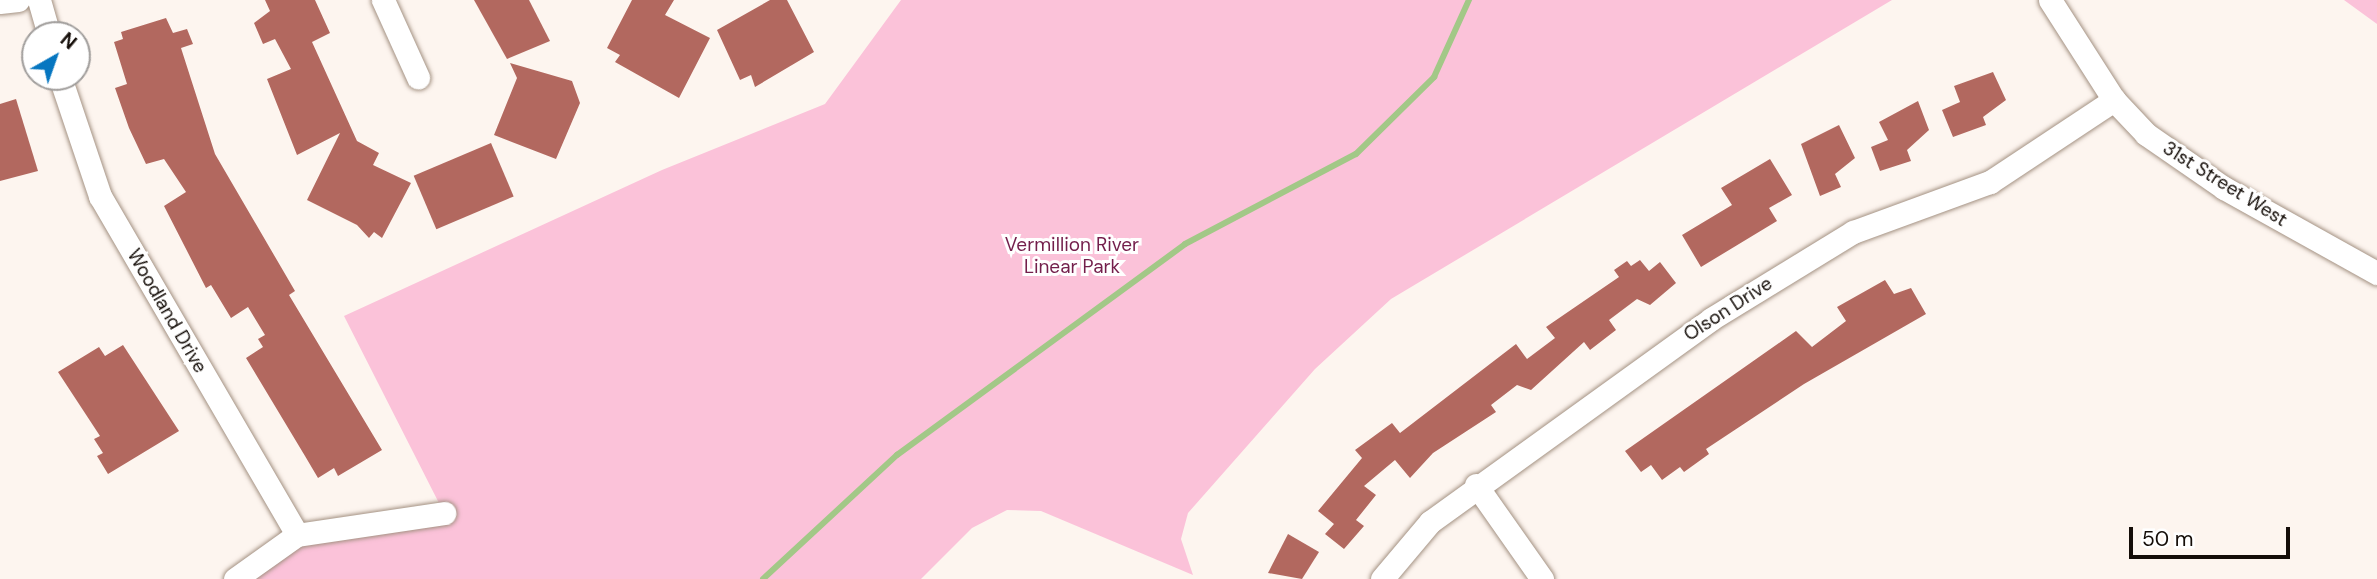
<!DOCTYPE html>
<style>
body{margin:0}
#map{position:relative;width:2377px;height:579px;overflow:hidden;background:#fdf5ef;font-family:"DM Sans",sans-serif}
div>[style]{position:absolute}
.green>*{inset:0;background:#fbc2d9}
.stream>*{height:6px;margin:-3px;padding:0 3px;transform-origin:3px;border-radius:3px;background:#a2c887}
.building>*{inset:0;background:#b2685f;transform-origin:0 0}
.roads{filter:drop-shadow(0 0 2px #a49283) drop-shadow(0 0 2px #a49283)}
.street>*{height:23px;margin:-11.5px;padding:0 11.5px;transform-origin:11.5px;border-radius:11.5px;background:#fff}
span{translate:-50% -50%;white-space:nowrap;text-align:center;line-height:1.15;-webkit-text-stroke:6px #fff;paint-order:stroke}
.street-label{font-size:19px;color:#140d08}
.park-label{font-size:19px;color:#731e4b}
.north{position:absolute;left:21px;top:21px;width:70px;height:70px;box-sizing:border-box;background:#fff;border:2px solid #a19e9c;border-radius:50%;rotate:40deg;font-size:19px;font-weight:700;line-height:28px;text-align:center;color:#140d08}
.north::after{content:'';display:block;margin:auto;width:24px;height:32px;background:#0676c0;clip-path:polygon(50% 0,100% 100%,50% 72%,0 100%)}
.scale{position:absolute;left:2129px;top:527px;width:161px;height:32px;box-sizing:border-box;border:4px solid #140d08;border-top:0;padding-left:9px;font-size:21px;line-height:24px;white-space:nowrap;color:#140d08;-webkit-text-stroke:5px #fff;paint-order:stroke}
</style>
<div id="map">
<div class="green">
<i style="clip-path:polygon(901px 0,1892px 0,1391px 299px,1315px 369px,1188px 513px,1181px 539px,1193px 575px,1041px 511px,1007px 510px,972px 528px,921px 579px,235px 579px,276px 544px,444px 513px,344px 316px,662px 170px,825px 104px)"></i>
<i style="clip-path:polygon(2344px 0,2377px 0,2377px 24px)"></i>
</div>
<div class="stream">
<i style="left:763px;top:579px;width:183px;rotate:-42.8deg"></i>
<i style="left:897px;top:455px;width:357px;rotate:-36.2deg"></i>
<i style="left:1185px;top:244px;width:193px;rotate:-27.8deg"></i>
<i style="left:1356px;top:154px;width:110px;rotate:-44.6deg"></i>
<i style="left:1434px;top:77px;width:85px;rotate:-65.6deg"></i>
</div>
<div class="building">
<i style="clip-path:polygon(265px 0,315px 0,330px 33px,312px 42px,357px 141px,379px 153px,373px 165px,411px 183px,382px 238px,374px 232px,369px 238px,357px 225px,307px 200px,340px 133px,297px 155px,267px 79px,291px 69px,275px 39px,263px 44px,254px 23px,270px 11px)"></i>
<i style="clip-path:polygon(474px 0,529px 0,550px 41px,507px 59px)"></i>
<i style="clip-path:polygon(632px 0,674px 0,665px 15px,710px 38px,679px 98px,615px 62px,620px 55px,607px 48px)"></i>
<i style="clip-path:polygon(770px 0,787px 0,814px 52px,755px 87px,751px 75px,740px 80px,717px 30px)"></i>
<i style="clip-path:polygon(166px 18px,173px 33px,187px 29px,193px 44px,181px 48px,215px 154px,295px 291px,289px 295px,382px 450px,338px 476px,334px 468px,318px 478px,305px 456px,246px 358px,263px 347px,258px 339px,265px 335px,248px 307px,231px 318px,211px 285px,206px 288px,164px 206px,186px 192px,164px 159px,146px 164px,129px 128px,115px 88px,127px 84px,114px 42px,123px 39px,121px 32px)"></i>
<i style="clip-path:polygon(510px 63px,572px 81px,580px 103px,556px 159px,494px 135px,517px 78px)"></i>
<i style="clip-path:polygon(1993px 72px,2006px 100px,1983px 117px,1986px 125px,1953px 137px,1942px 110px,1960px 102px,1954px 86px)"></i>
<i style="clip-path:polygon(16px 99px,38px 171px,0 181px,0 104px)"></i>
<i style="clip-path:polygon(1918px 101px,1929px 130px,1907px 150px,1911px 161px,1880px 171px,1871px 147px,1888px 140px,1879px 122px)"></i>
<i style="clip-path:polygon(1839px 125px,1855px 158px,1835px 174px,1841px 187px,1820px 196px,1801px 144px)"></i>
<i style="left:491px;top:143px;width:58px;height:84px;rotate:67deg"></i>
<i style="clip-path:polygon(1770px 159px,1792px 195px,1769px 208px,1777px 221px,1701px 267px,1682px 235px,1732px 205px,1721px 188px)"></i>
<i style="clip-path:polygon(1640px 260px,1649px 271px,1660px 262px,1676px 283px,1650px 305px,1637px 299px,1609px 320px,1616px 330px,1590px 350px,1584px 342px,1531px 390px,1517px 385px,1491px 405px,1496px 412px,1433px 453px,1410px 478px,1395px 460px,1364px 486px,1376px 495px,1356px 520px,1364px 526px,1344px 549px,1325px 534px,1334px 524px,1318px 511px,1362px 458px,1355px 450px,1392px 423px,1400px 433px,1516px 344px,1527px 359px,1555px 338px,1546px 327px,1619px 277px,1614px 270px,1627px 261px,1631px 266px)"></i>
<i style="clip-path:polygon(1885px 280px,1894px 294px,1911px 288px,1926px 314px,1804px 384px,1706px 449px,1709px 454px,1684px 472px,1680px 467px,1662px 480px,1651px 465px,1641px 472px,1625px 451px,1796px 331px,1812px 347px,1846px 321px,1837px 307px)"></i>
<i style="clip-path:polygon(123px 345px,179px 431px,108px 474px,97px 456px,103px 453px,94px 439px,100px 436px,58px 372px,99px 347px,105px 356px)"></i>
<i style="clip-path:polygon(1288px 534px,1319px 552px,1302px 579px,1268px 573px)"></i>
</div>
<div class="roads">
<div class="street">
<i style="left:39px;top:0;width:36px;rotate:74deg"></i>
<i style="left:383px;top:0;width:85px;rotate:65.6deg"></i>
<i style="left:2050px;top:0;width:119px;rotate:57.4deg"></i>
<i style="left:2114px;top:100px;width:47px;rotate:46.7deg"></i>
<i style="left:2146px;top:134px;width:95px;rotate:34.7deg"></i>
<i style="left:2224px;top:188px;width:175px;rotate:29.1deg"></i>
<i style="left:0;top:2px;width:18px;rotate:-6deg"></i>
<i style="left:60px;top:77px;width:126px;rotate:71.4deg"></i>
<i style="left:100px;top:196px;width:392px;rotate:59.8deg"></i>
<i style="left:1476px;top:485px;width:115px;rotate:54.9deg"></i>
<i style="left:235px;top:579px;width:76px;rotate:-35.4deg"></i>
<i style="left:297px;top:535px;width:149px;rotate:-8.5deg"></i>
<i style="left:1382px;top:579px;width:75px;rotate:-49.9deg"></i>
<i style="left:1430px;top:522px;width:347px;rotate:-35.8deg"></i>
<i style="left:1711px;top:319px;width:167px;rotate:-31.5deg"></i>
<i style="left:1853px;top:232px;width:146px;rotate:-20.1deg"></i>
<i style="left:1990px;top:182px;width:149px;rotate:-33.5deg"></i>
</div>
</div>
<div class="street-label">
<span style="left:2225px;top:184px;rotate:32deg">31st Street West</span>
<span style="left:1728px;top:309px;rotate:-33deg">Olson Drive</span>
<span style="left:167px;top:311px;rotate:60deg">Woodland Drive</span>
</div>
<div class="park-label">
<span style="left:1072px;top:256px">Vermillion River<br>Linear Park</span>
</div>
<div class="north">N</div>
<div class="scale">50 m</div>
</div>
